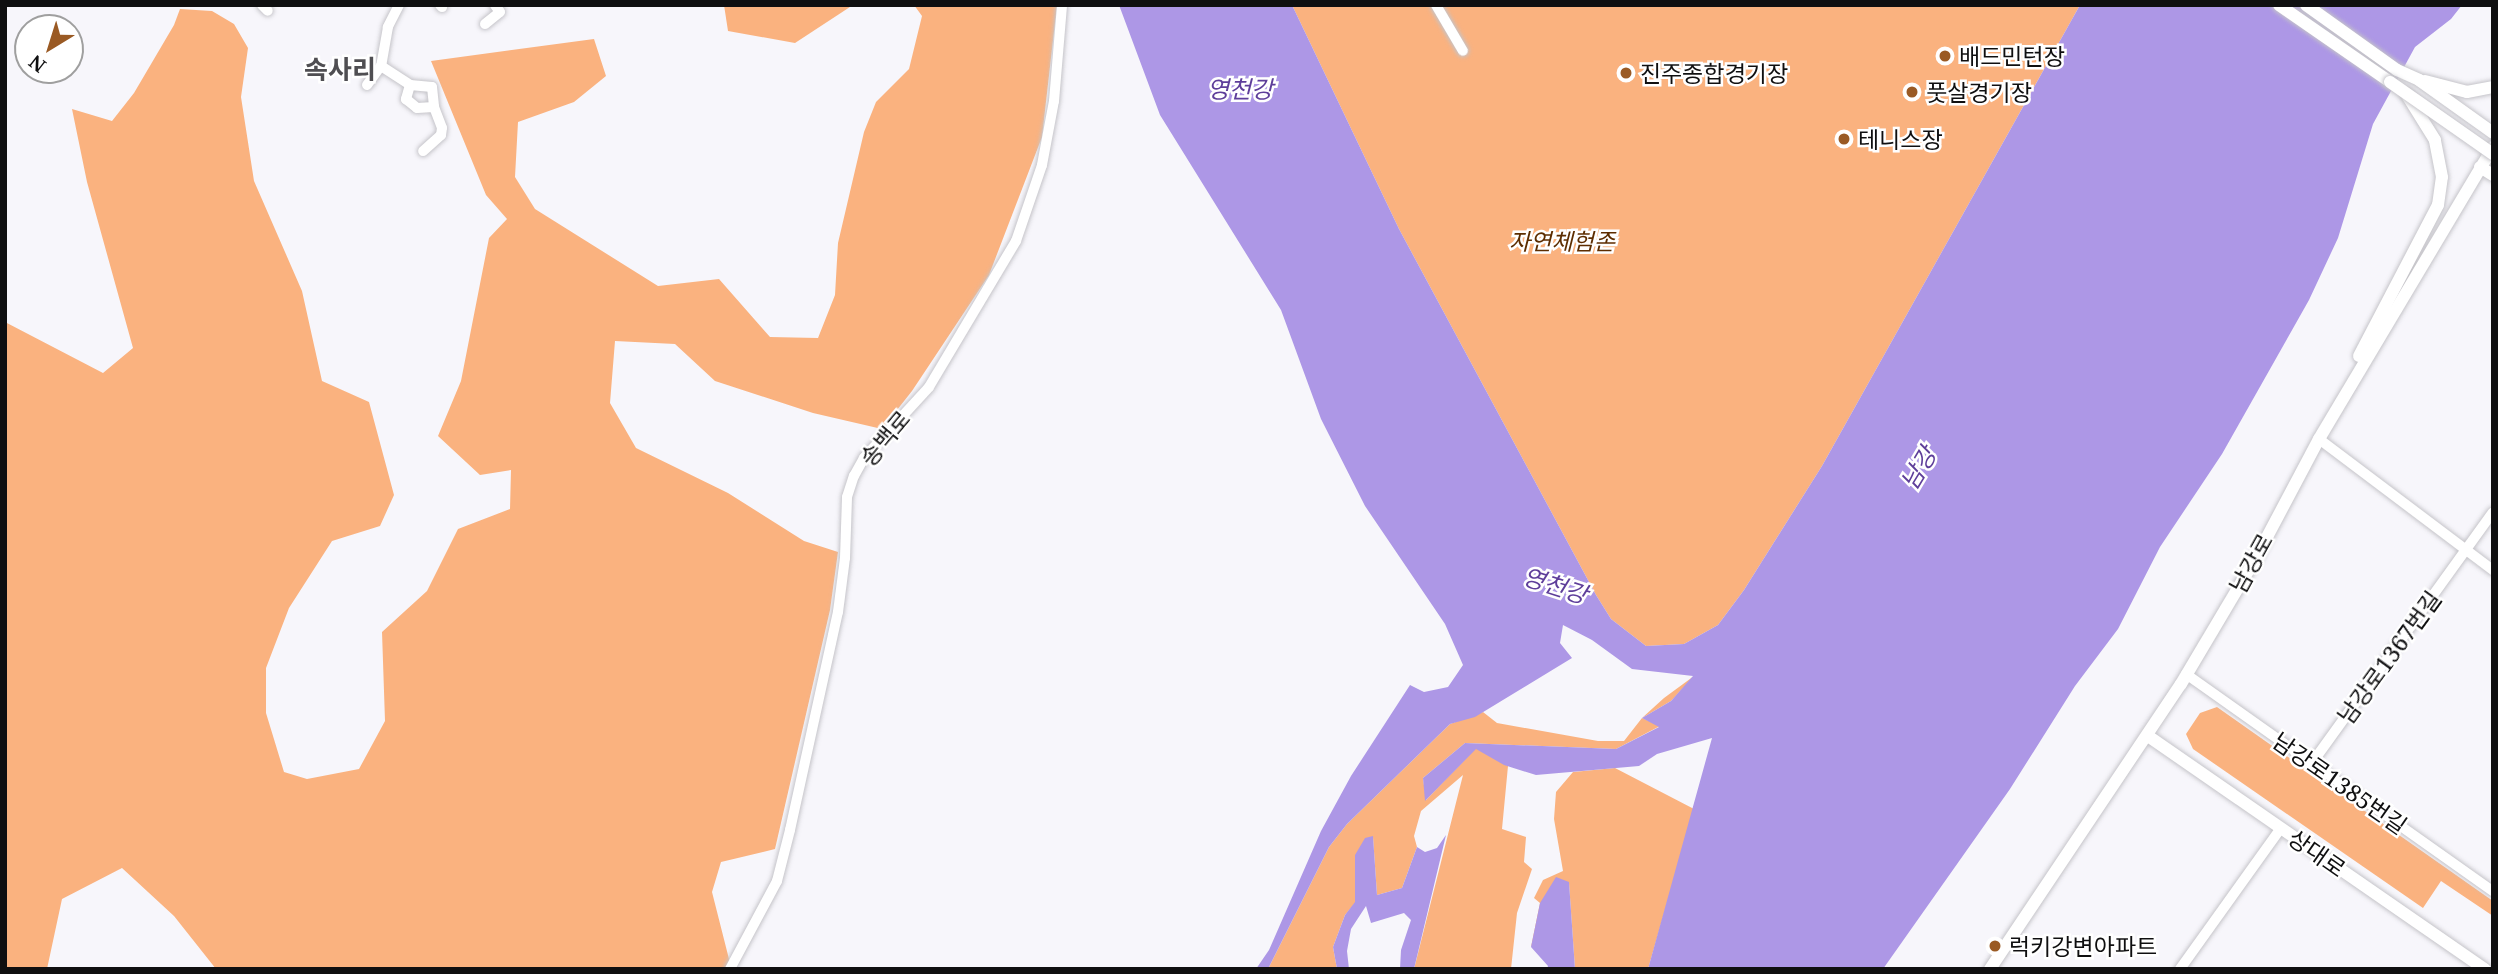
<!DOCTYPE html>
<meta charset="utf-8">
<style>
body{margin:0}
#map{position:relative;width:2498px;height:974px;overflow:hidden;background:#f7f6fb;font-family:"Noto Serif","Noto Sans KR",serif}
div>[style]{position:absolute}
.green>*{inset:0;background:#fab27f}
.water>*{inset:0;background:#ad97e6}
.roads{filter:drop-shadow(0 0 2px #c5c4c9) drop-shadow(0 0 2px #c5c4c9)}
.minor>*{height:10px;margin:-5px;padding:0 5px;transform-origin:5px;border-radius:5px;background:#fff}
.tertiary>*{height:12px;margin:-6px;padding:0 6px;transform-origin:6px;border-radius:6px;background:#fff}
.bridges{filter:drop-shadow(0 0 2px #c5c4c9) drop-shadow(0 0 2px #c5c4c9)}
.tertiary-bridge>*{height:12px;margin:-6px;padding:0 6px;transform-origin:6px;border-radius:6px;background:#fff}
.dots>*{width:19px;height:19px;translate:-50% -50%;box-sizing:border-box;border:4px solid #fff;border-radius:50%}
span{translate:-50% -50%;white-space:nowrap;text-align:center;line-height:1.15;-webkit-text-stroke:5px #fff;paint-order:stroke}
.poi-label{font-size:23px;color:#0f0f10}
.left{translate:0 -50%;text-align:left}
.park-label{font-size:23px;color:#5d2d00;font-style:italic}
.street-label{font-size:23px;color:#0f0f10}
.water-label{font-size:24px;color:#5e3e9a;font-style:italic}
.quarter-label{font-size:26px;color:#4f4e52;font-weight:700}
.frame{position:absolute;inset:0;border:7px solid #0f0f10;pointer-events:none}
.north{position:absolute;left:14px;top:14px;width:70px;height:70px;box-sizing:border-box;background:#fff;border:2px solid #9f9f9f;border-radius:50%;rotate:218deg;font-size:19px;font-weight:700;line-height:28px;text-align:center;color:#0f0f10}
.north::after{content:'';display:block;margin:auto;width:24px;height:32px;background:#9a5a24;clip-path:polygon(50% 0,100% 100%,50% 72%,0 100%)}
</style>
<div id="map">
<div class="green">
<i style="clip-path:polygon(724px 5px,853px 5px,795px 43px,728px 31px)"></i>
<i style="clip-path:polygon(914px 5px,1057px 5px,1042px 137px,989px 275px,912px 391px,882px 429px,813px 413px,715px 381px,675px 344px,615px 341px,610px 403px,636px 448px,728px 493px,804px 541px,838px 552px,830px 610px,775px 849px,721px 862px,712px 892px,730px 963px,726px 969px,216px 969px,174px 916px,122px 868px,62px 899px,47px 969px,5px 969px,5px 322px,103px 373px,133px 348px,87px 182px,72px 109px,112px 121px,134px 93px,174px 25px,180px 9px,212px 11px,234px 24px,248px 48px,241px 97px,254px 181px,302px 291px,322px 381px,369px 402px,394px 495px,380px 526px,332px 541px,289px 608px,266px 668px,266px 713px,284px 772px,307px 779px,359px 769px,385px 721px,382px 632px,427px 591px,458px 529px,510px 509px,511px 470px,480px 475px,438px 436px,461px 381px,489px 238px,507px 219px,486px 195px,431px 61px,594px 39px,606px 76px,574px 102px,518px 122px,515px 177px,535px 209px,658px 286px,719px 279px,770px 337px,818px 338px,835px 295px,838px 243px,864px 132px,876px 102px,909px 69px,922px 16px)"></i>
<i style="clip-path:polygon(1292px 5px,2080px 5px,1822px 466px,1744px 590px,1718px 625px,1684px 644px,1646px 646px,1611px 619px,1596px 595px,1399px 229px)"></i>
<i style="clip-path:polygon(1694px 676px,1671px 701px,1642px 718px,1660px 726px,1616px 749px,1465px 743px,1423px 778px,1426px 800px,1476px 748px,1508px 766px,1502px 829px,1526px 837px,1524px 862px,1532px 869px,1517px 913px,1511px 969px,1414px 969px,1463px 775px,1421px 811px,1414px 836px,1417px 847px,1402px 888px,1377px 895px,1373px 837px,1357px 880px,1355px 903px,1345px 915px,1333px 947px,1337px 969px,1268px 969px,1329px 847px,1347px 824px,1450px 724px,1483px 712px,1497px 723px,1598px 741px,1624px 741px,1642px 718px,1664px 698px)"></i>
<i style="clip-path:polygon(2217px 707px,2493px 901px,2493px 916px,2441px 881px,2423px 908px,2193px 749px,2186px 734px,2200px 713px)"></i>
<i style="clip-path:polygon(1615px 768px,1694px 809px,1648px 969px,1575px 969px,1569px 883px,1531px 947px,1540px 903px,1534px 898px,1543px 880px,1563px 871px,1554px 819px,1556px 792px,1573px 772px)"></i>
</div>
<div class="water">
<i style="clip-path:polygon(1119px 5px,1292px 5px,1399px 229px,1596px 595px,1611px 619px,1646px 646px,1684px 644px,1718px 625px,1744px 590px,1822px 466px,2080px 5px,2462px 5px,2451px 19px,2415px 47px,2373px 124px,2338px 238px,2309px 300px,2222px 454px,2160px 547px,2118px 629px,2075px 686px,2010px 789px,1883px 969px,1648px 969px,1712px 738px,1657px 754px,1639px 766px,1536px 775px,1504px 765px,1476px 749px,1425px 801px,1423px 778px,1465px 743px,1616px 749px,1659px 727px,1642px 718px,1671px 701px,1693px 676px,1632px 669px,1592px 640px,1563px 625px,1560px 643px,1572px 658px,1475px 717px,1450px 724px,1347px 824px,1329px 847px,1268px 969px,1256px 969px,1269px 950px,1321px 831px,1351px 776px,1410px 685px,1424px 692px,1448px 687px,1463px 665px,1445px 624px,1365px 506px,1321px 419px,1281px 310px,1160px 115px)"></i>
<i style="clip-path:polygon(1446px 835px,1414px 969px,1400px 969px,1401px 950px,1411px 920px,1404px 913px,1371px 923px,1366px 906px,1351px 929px,1347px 951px,1349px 969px,1337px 969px,1333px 947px,1345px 915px,1355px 902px,1355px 855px,1365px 838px,1373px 836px,1377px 895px,1402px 888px,1417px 847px,1425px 852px,1437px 848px)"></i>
<i style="clip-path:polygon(1556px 877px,1569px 882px,1575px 969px,1547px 969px,1548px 966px,1531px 947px,1540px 903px)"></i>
</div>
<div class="roads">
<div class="minor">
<i style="left:262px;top:5px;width:8px;rotate:45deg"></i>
<i style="left:399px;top:5px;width:25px;rotate:117deg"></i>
<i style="left:388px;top:27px;width:40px;rotate:100deg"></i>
<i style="left:381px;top:66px;width:35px;rotate:33deg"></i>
<i style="left:410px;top:85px;width:22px;rotate:5deg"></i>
<i style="left:432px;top:87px;width:20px;rotate:84deg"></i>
<i style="left:434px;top:107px;width:22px;rotate:69deg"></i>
<i style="left:442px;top:128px;width:7px;rotate:98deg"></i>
<i style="left:441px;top:135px;width:24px;rotate:138deg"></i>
<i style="left:440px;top:5px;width:3px;rotate:45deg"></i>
<i style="left:1436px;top:5px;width:53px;rotate:59.6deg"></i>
<i style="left:485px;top:24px;width:19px;rotate:-39deg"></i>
<i style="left:500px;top:12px;width:9px;rotate:-126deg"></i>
<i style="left:367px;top:85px;width:24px;rotate:-54deg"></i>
<i style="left:410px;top:85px;width:15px;rotate:106deg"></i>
<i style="left:406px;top:99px;width:14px;rotate:39deg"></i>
<i style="left:417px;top:108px;width:17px;rotate:-3deg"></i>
<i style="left:2319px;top:439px;width:218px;rotate:37deg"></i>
<i style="left:2186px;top:674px;width:376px;rotate:35.3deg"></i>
<i style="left:2312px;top:763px;width:309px;rotate:-54.2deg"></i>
<i style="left:730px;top:969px;width:100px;rotate:-61.9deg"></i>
<i style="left:777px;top:881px;width:53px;rotate:-75.7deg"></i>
<i style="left:790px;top:830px;width:223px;rotate:-77.6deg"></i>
<i style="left:838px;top:612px;width:54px;rotate:-82.6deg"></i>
<i style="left:845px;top:558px;width:61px;rotate:-88.1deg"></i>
<i style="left:847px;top:497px;width:22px;rotate:-72deg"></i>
<i style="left:854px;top:476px;width:21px;rotate:-61deg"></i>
<i style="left:864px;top:458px;width:96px;rotate:-47.5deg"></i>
<i style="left:929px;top:387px;width:170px;rotate:-59.2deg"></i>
<i style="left:1016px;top:241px;width:80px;rotate:-71.1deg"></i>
<i style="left:1042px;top:165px;width:65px;rotate:-79.4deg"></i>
<i style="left:1054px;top:101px;width:96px;rotate:-85.2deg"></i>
<i style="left:2180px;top:969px;width:173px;rotate:-54.4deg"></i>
</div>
<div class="tertiary">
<i style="left:2279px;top:5px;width:135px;rotate:34.7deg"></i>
<i style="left:2306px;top:5px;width:112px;rotate:35.5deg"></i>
<i style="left:2397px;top:70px;width:24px;rotate:24deg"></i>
<i style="left:2419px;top:80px;width:91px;rotate:35.6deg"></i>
<i style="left:2425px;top:81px;width:43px;rotate:14.7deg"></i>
<i style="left:2467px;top:92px;width:26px;rotate:-11deg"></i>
<i style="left:2480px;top:167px;width:15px;rotate:32deg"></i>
<i style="left:2359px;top:356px;width:170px;rotate:-62.4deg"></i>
<i style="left:2438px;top:205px;width:28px;rotate:-82deg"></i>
<i style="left:2442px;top:177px;width:38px;rotate:-101deg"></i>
<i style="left:2435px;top:140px;width:53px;rotate:-121.9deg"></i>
<i style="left:2148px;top:736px;width:410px;rotate:34.7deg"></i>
<i style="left:1990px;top:969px;width:343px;rotate:-56.2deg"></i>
<i style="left:2181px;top:684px;width:149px;rotate:-59.3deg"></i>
<i style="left:2257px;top:556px;width:132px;rotate:-62.1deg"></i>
<i style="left:2319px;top:439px;width:340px;rotate:-59.2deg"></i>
</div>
</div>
<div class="bridges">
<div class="tertiary-bridge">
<i style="left:2390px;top:82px;width:126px;rotate:35deg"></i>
</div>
</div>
<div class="dots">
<i style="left:1945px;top:56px;background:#9a5a24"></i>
<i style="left:1626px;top:73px;background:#9a5a24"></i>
<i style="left:1912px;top:92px;background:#9a5a24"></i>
<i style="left:1844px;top:139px;background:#9a5a24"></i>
<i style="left:1995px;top:946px;background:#9a5a24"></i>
</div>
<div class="poi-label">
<span class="left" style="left:1959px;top:56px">배드민턴장</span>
<span class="left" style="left:1640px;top:73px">진주종합경기장</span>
<span class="left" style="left:1926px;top:92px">풋살경기장</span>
<span class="left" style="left:1858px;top:139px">테니스장</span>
<span class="left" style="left:2009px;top:946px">럭키강변아파트</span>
</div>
<div class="park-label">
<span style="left:1562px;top:241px">자연체험존</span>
</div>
<div class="street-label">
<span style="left:885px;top:438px;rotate:-50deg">송백로</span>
<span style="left:2251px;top:563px;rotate:-61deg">남강로</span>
<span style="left:2389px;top:657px;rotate:-54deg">남강로1367번길</span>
<span style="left:2340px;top:783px;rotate:35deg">남강로1385번길</span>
<span style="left:2317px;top:853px;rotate:35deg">상대로</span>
</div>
<div class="water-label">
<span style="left:1240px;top:89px">영천강</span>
<span style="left:1918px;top:468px;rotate:-59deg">남강</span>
<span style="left:1555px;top:585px;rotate:18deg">영천강</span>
</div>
<div class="quarter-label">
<span style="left:340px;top:70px">속사리</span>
</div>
<div class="frame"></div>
<div class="north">N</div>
</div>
